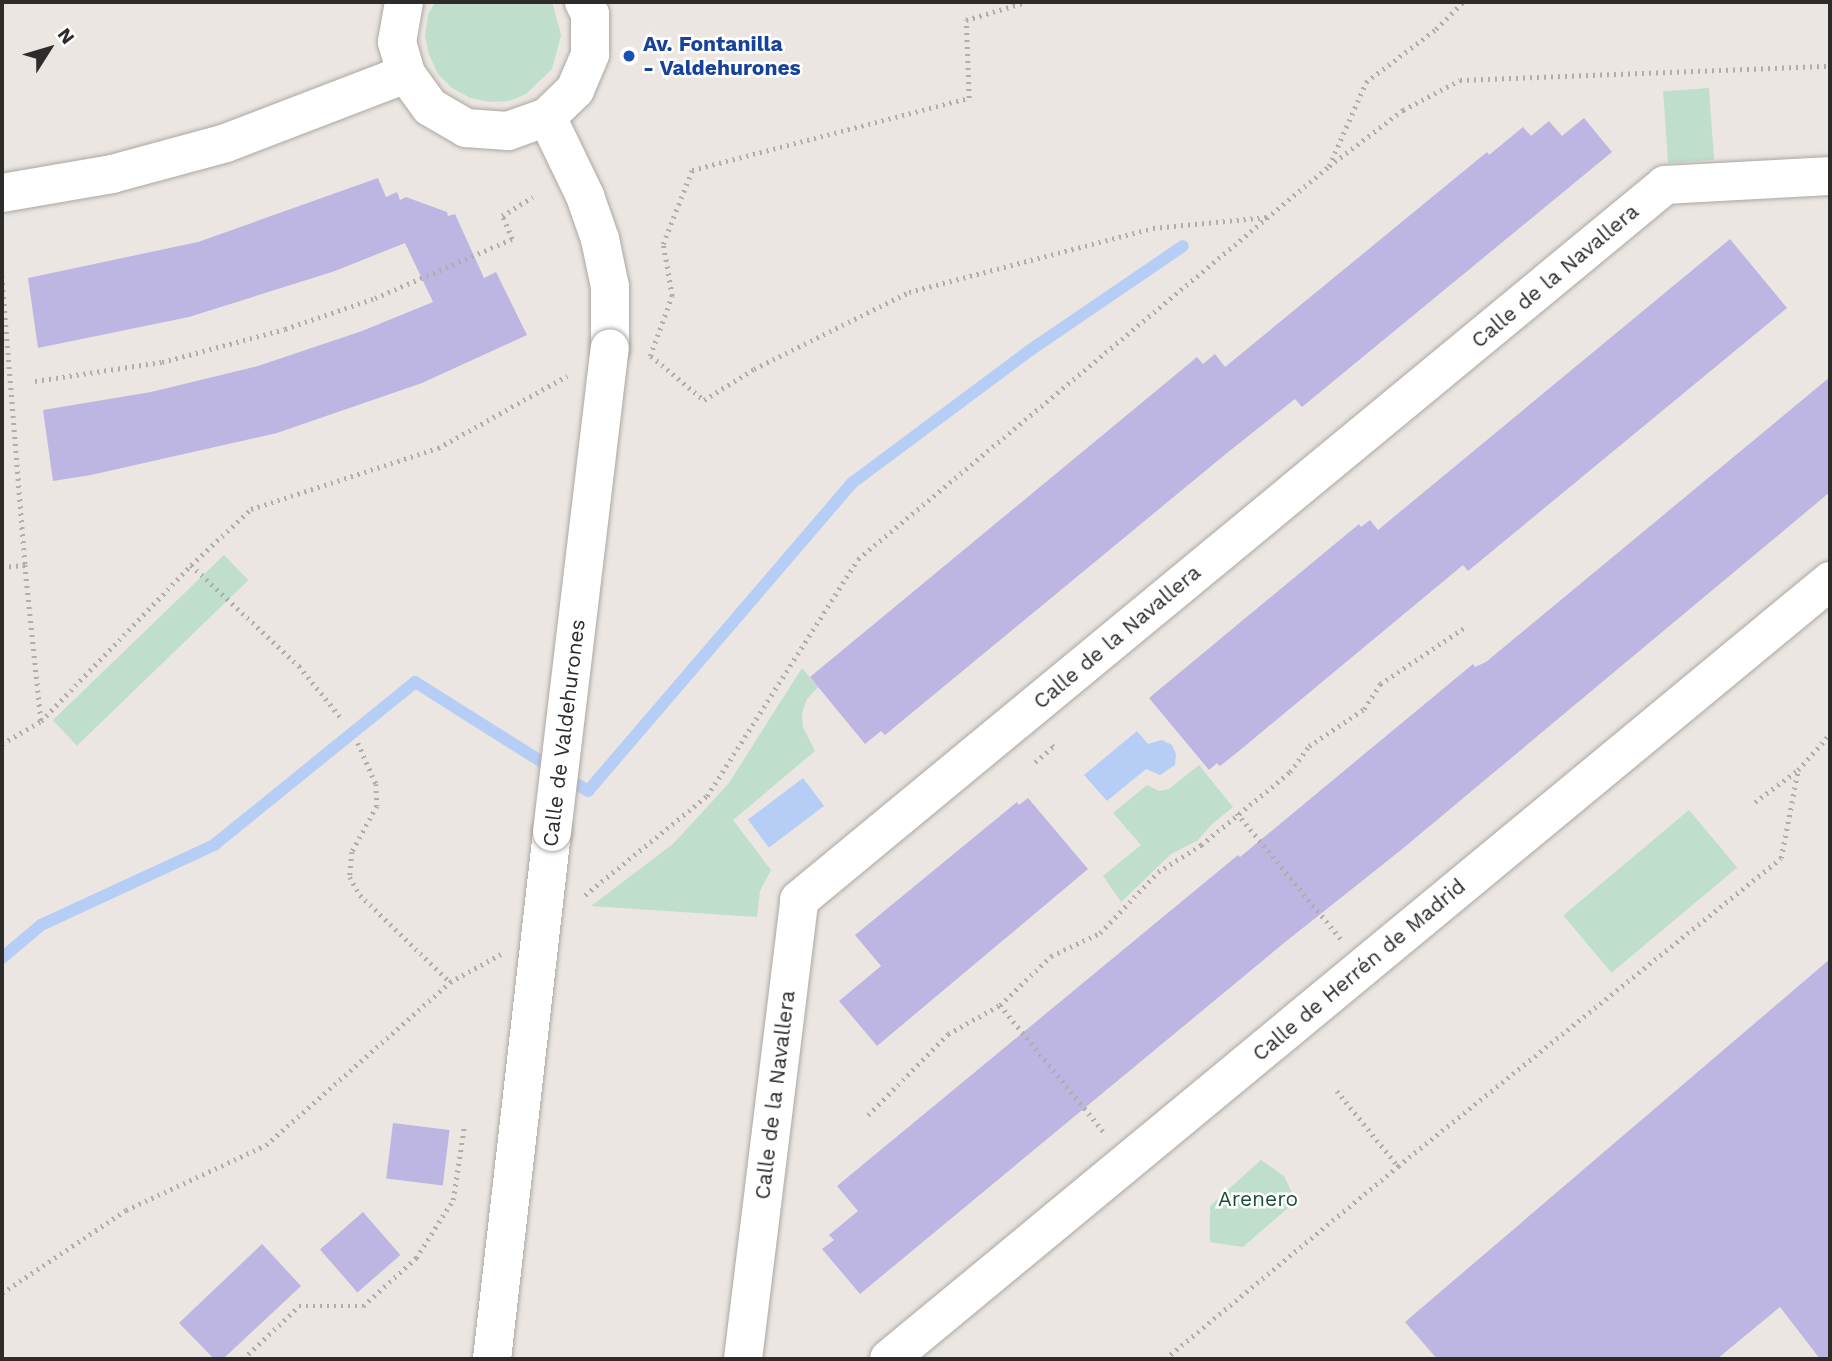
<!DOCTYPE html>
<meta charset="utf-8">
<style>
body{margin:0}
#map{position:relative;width:1832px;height:1361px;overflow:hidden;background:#ebe6e1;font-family:"Work Sans",sans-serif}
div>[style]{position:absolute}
.green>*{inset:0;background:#bfdecb;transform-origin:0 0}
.water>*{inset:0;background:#b6cdf6;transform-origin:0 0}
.stream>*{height:12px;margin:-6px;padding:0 6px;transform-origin:6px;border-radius:6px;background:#b6cdf6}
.building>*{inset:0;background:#beb6e2;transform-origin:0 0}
.path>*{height:4.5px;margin-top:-2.25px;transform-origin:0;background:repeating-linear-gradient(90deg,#b1ada9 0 2px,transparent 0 7px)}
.roads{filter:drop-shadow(0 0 2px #aba7a3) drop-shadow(0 0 2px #aba7a3)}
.minor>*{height:38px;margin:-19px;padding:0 19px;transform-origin:19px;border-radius:19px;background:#fff}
.bridges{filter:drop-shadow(0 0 2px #aba7a3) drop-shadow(0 0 2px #aba7a3)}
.minor-bridge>*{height:38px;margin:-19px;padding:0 19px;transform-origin:19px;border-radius:19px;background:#fff}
.dots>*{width:19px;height:19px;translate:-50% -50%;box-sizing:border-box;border:4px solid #fff;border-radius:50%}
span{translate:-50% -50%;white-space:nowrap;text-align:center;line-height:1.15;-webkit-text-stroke:5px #fff;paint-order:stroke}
.transit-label{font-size:21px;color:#164399;font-weight:700}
.left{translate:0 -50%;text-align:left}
.street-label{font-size:21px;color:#2e2c2b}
.park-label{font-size:21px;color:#185036}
.frame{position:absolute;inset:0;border:4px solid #2e2c2b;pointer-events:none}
.north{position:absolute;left:14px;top:14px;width:70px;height:70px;-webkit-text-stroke:5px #fff;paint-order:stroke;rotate:53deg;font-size:19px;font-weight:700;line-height:28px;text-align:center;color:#2e2c2b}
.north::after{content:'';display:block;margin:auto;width:24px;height:32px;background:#2e2c2b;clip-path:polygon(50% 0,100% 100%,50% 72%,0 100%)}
</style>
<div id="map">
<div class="green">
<i style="clip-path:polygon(435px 2px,552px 2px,561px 35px,552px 69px,526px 94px,509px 101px,490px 102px,470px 98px,452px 88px,438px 74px,429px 55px,425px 36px,428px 15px)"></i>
<i style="left:1709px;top:88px;width:72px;height:46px;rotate:86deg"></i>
<i style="left:224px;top:555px;width:35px;height:238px;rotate:46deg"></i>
<i style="clip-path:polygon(802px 668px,818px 687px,807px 699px,802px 713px,803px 727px,815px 751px,733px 820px,771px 870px,760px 891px,757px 917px,591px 906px,673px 844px,729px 783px)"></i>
<i style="clip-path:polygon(1199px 765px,1233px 807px,1211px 825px,1198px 840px,1171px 854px,1121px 902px,1103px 876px,1141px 845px,1113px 813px,1147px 785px,1159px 791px,1169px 789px)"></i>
<i style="left:1689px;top:810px;width:75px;height:164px;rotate:50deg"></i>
<i style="clip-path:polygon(1261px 1160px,1284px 1176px,1296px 1201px,1243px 1247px,1210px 1242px,1210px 1206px)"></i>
</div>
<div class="water">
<i style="clip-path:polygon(1137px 731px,1148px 744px,1162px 740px,1172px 745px,1176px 754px,1175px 765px,1160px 775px,1146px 769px,1107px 801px,1084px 775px)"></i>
<i style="left:803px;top:778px;width:35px;height:69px;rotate:53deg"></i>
</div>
<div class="stream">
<i style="left:2px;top:958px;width:51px;rotate:-40.2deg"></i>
<i style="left:41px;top:925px;width:191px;rotate:-24.8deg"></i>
<i style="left:214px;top:845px;width:259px;rotate:-39deg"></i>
<i style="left:415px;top:682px;width:204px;rotate:32.2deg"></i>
<i style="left:588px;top:791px;width:406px;rotate:-49.4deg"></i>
<i style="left:852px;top:483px;width:221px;rotate:-36.7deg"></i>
<i style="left:1029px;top:351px;width:186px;rotate:-34.3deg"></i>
</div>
<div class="building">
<i style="clip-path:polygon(1584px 118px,1612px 152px,1302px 407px,1295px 399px,1227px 453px,885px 735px,881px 731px,865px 744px,810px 677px,1197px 357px,1203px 364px,1215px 354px,1225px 367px,1487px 152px,1489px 155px,1523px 127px,1531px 136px,1549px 121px,1562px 136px)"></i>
<i style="clip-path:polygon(378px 178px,386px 197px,397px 192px,400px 200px,406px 197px,447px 212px,448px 216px,455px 214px,484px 278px,496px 272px,527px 335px,422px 383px,277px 433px,91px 475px,53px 481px,43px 410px,151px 392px,258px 366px,362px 331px,433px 302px,405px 243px,335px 271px,189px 317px,38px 348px,28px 278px,198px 242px)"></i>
<i style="clip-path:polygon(1730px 239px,1787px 308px,1468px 571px,1463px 565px,1239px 751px,1220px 766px,1217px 763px,1209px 770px,1149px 698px,1359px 524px,1361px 527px,1370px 520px,1378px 530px)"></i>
<i style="clip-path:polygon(1830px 377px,1830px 492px,1401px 850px,1284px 943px,860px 1294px,822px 1249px,834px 1240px,829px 1235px,858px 1211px,837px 1186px,1238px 855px,1240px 857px,1473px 664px,1475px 667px,1486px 662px)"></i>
<i style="clip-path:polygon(1028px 798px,1088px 869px,877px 1046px,839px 1001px,881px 966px,855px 935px,1017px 802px,1019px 805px)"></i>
<i style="clip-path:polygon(1830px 959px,1830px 1359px,1820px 1359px,1780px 1307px,1717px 1359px,1437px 1359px,1405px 1322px)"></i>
<i style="left:393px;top:1123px;width:57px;height:56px;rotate:7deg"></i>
<i style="left:363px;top:1212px;width:57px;height:57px;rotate:49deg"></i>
<i style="clip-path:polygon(262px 1244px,301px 1286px,223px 1359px,214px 1359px,179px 1323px)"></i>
</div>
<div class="path">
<i style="left:1329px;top:166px;width:93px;rotate:-37.1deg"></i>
<i style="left:1403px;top:110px;width:64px;rotate:-27.8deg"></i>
<i style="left:1460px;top:80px;width:370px;rotate:-2.2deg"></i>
<i style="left:2px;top:276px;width:290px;rotate:85.4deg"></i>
<i style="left:25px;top:565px;width:156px;rotate:84.1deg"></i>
<i style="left:650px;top:356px;width:64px;rotate:-69.9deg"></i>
<i style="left:672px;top:296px;width:53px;rotate:-99.8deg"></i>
<i style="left:663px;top:244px;width:79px;rotate:-68.6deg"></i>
<i style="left:692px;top:170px;width:286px;rotate:-14.6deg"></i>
<i style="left:969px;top:98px;width:78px;rotate:-92.2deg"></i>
<i style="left:966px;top:20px;width:63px;rotate:-16.7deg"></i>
<i style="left:651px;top:356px;width:69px;rotate:39.7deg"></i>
<i style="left:704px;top:400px;width:59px;rotate:-31.8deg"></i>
<i style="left:754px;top:369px;width:173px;rotate:-26.4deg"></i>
<i style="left:909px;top:292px;width:252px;rotate:-14.7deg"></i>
<i style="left:1153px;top:228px;width:115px;rotate:-5.5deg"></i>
<i style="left:35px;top:381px;width:128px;rotate:-8.5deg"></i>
<i style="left:162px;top:362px;width:127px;rotate:-15deg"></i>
<i style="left:285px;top:329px;width:95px;rotate:-19deg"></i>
<i style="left:375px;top:298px;width:149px;rotate:-23.3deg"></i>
<i style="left:512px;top:239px;width:25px;rotate:-113deg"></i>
<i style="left:502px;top:216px;width:36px;rotate:-32deg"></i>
<i style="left:191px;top:565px;width:148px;rotate:43.1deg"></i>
<i style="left:299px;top:666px;width:68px;rotate:50.9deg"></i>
<i style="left:2px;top:567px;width:23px;rotate:-5deg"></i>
<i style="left:358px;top:743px;width:45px;rotate:66.3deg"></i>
<i style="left:376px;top:784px;width:22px;rotate:87deg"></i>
<i style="left:377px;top:806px;width:52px;rotate:118.5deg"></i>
<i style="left:352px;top:852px;width:25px;rotate:95deg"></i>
<i style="left:350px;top:877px;width:21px;rotate:61deg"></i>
<i style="left:360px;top:895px;width:125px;rotate:44deg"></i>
<i style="left:2px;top:744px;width:45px;rotate:-30.5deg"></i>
<i style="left:41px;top:721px;width:216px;rotate:-46.1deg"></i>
<i style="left:191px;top:565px;width:82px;rotate:-43deg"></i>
<i style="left:251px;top:509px;width:197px;rotate:-18.1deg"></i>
<i style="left:438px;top:448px;width:148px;rotate:-29.2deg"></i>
<i style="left:1035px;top:762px;width:23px;rotate:-40deg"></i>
<i style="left:1053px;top:747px;width:4px;rotate:-135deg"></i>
<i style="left:1755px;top:802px;width:54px;rotate:-36.7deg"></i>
<i style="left:1237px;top:813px;width:163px;rotate:50.5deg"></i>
<i style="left:585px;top:895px;width:157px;rotate:-39.1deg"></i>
<i style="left:707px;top:796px;width:281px;rotate:-57.5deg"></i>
<i style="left:858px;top:559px;width:613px;rotate:-39.84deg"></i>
<i style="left:1329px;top:166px;width:92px;rotate:-66.2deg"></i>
<i style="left:1366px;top:82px;width:88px;rotate:-37.1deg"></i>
<i style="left:1436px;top:29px;width:38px;rotate:-45deg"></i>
<i style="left:1000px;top:1005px;width:163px;rotate:50.7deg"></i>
<i style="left:1337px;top:1091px;width:97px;rotate:50.9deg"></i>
<i style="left:868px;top:1115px;width:114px;rotate:-45.4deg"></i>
<i style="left:948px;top:1034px;width:60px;rotate:-29.1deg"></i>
<i style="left:1000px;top:1005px;width:71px;rotate:-43.9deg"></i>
<i style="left:1051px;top:956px;width:54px;rotate:-25.1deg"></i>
<i style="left:1100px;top:933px;width:84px;rotate:-46.4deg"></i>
<i style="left:1158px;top:872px;width:51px;rotate:-32.1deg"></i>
<i style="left:1201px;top:845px;width:115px;rotate:-39.4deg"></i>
<i style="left:1290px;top:772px;width:32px;rotate:-54deg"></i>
<i style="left:1309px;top:746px;width:66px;rotate:-33.9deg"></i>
<i style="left:1364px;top:709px;width:30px;rotate:-57deg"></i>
<i style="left:1380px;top:684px;width:101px;rotate:-33.7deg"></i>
<i style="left:2px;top:1293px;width:149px;rotate:-33.8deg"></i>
<i style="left:126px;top:1210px;width:154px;rotate:-24.9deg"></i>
<i style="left:266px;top:1145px;width:246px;rotate:-41.5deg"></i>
<i style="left:450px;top:982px;width:58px;rotate:-28.8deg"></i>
<i style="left:243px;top:1359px;width:77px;rotate:-43.4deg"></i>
<i style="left:299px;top:1306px;width:64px"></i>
<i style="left:363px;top:1306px;width:72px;rotate:-42.2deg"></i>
<i style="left:416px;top:1258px;width:69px;rotate:-57.5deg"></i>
<i style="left:453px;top:1200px;width:74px;rotate:-81.4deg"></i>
<i style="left:1165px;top:1359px;width:303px;rotate:-39.6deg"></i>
<i style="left:1398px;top:1166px;width:491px;rotate:-38.8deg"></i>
<i style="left:1781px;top:858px;width:90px;rotate:-79.1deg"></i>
<i style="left:1798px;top:770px;width:48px;rotate:-48.4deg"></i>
</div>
<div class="roads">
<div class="minor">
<i style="left:404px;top:2px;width:41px;rotate:99.9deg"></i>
<i style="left:397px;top:42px;width:33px;rotate:74deg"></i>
<i style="left:406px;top:74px;width:41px;rotate:54deg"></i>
<i style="left:430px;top:107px;width:42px;rotate:30.3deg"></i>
<i style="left:466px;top:128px;width:42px;rotate:4.1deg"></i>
<i style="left:508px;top:131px;width:41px;rotate:-19.7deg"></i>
<i style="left:547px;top:117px;width:39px;rotate:-44deg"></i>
<i style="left:575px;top:90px;width:39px;rotate:-67deg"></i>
<i style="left:590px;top:54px;width:40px;rotate:-90deg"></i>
<i style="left:590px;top:14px;width:13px;rotate:-117deg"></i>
<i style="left:547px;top:117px;width:88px;rotate:64.3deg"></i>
<i style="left:585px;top:196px;width:46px;rotate:70.8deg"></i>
<i style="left:600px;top:239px;width:49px;rotate:78.2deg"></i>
<i style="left:610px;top:287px;width:61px;rotate:90deg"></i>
<i style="left:2px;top:193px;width:112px;rotate:-9.8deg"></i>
<i style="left:112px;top:174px;width:118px;rotate:-15.2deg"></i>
<i style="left:226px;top:143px;width:193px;rotate:-21deg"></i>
<i style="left:492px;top:1359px;width:530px;rotate:-83.5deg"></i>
<i style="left:743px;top:1359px;width:462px;rotate:-83deg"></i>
<i style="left:799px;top:900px;width:1123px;rotate:-39.54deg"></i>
<i style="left:1665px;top:185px;width:165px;rotate:-3.1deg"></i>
<i style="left:889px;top:1359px;width:1221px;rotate:-39.58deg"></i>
</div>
</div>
<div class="bridges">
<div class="minor-bridge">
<i style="left:552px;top:832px;width:487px;rotate:-83.2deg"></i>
</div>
</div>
<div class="dots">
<i style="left:629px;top:56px;background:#1a4fb4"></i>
</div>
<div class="transit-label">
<span class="left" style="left:643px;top:56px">Av. Fontanilla<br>- Valdehurones</span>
</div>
<div class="street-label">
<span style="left:1555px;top:276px;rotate:-40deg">Calle de la Navallera</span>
<span style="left:1117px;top:637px;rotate:-40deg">Calle de la Navallera</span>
<span style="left:564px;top:733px;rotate:-83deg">Calle de Valdehurones</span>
<span style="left:1359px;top:970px;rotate:-40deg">Calle de Herrén de Madrid</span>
<span style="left:775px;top:1095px;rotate:-83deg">Calle de la Navallera</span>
</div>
<div class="park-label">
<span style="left:1258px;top:1199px">Arenero</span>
</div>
<div class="frame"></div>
<div class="north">N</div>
</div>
